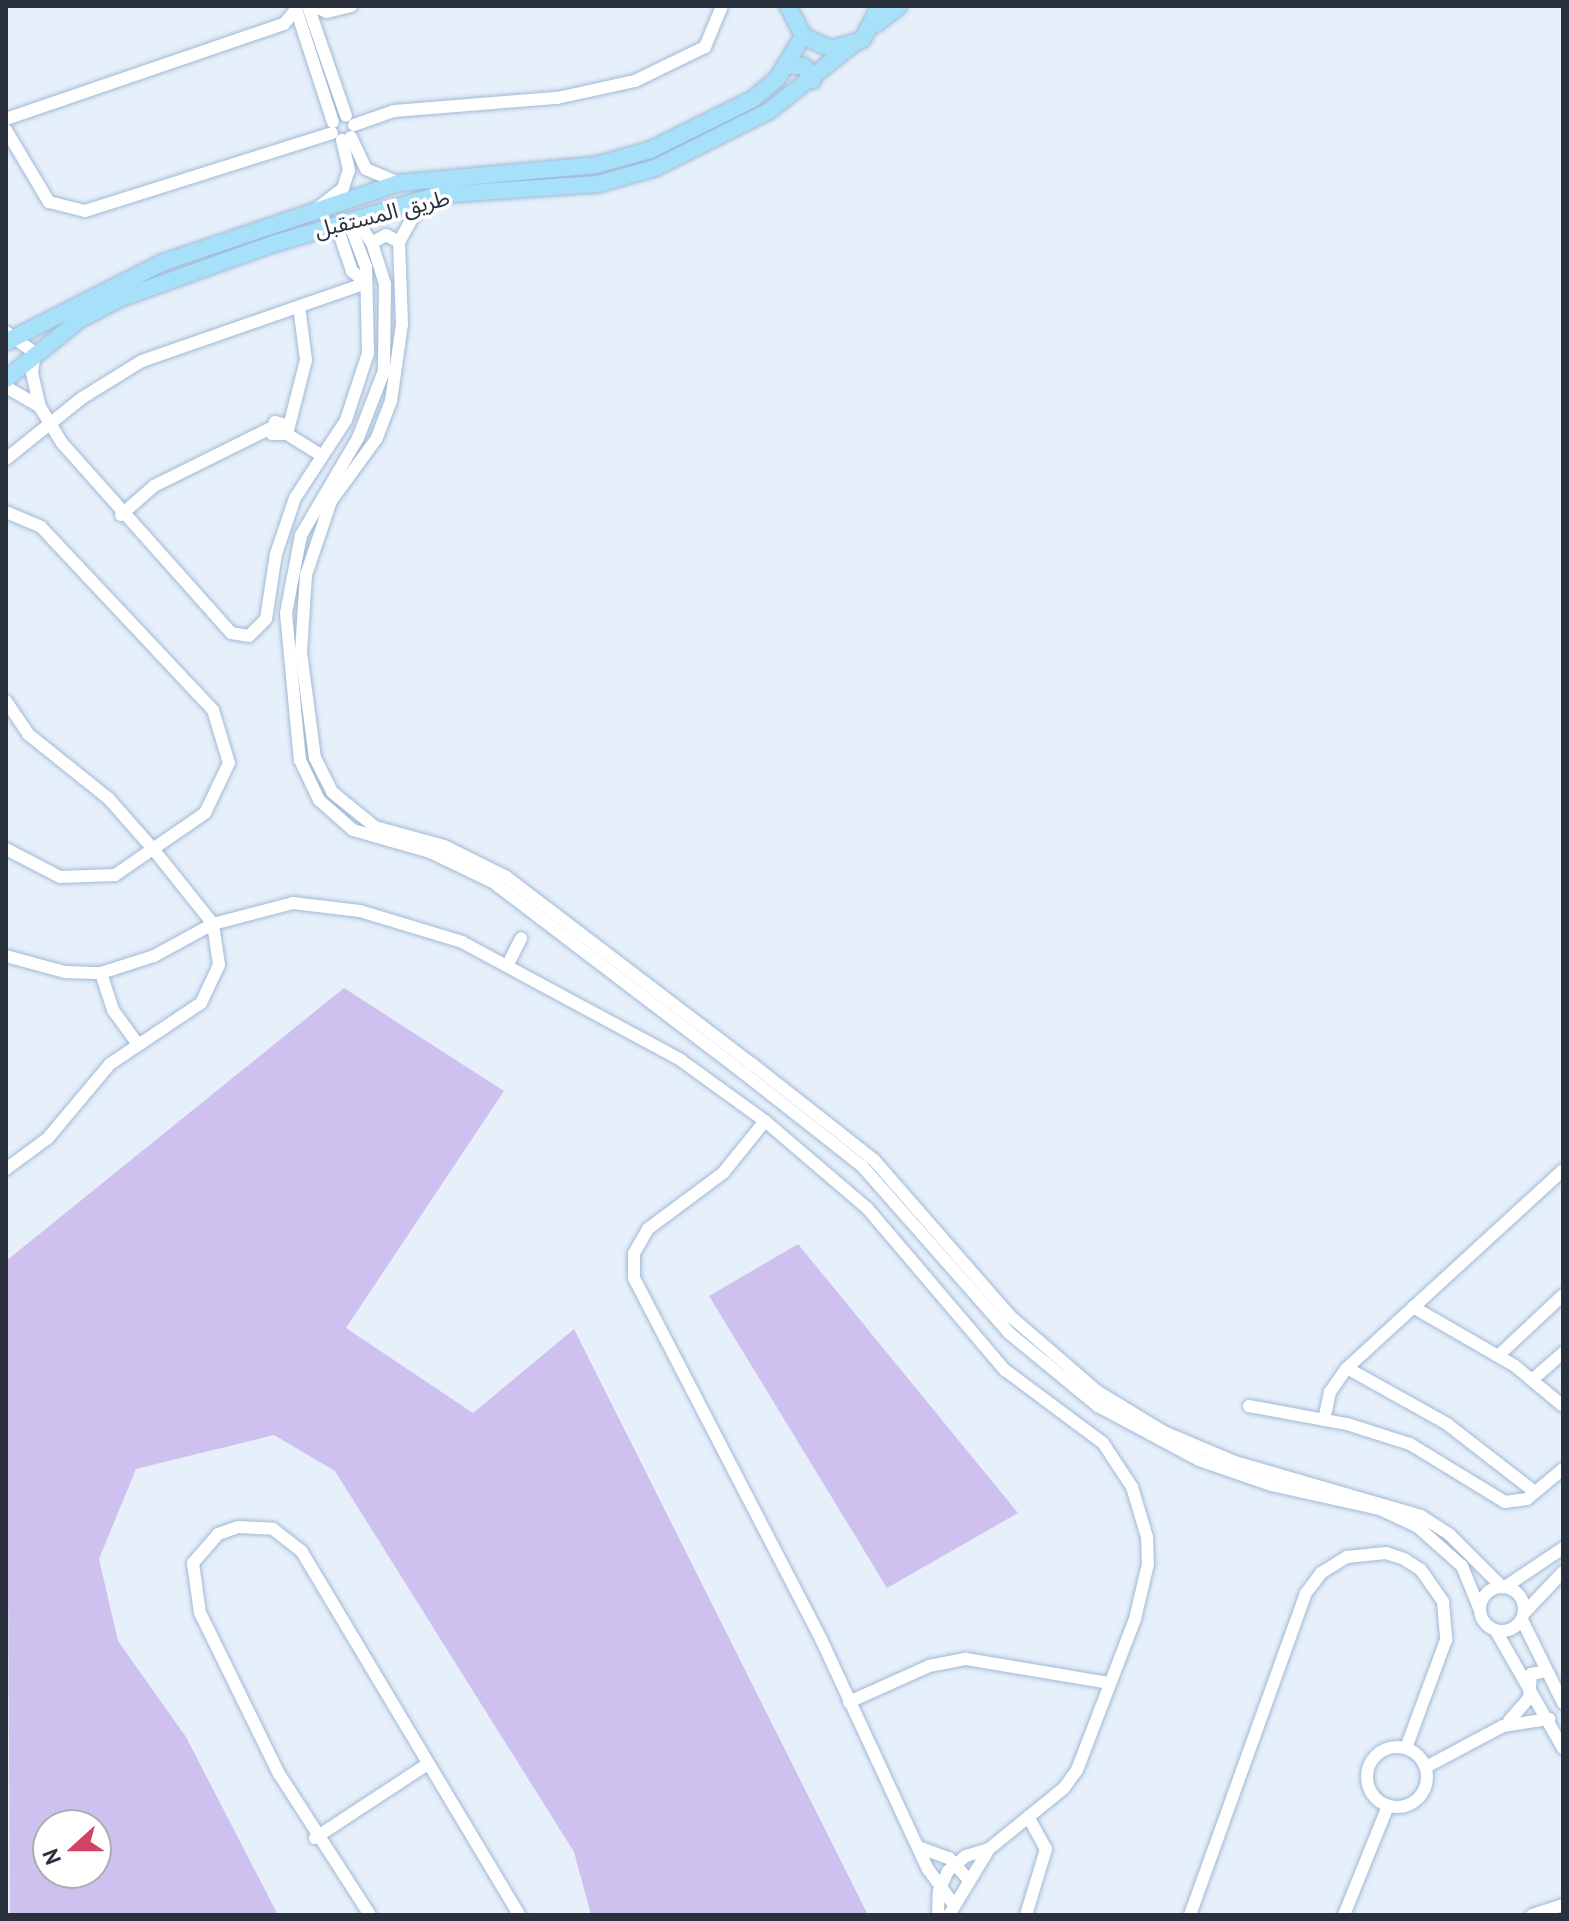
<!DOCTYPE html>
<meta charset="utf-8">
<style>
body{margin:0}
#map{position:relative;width:1569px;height:1921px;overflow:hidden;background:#e6f0fb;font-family:"PT Sans","Noto Sans Arabic",sans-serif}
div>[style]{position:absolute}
.green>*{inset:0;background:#cec0ef}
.roads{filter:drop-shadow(0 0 2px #a1b9d5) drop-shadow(0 0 2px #a1b9d5)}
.minor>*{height:12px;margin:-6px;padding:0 6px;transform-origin:6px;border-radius:6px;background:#fff}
.minor>.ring{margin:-6px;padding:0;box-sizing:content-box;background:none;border:12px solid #fff;border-radius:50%}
.major>*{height:16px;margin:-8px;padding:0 8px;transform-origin:8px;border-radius:8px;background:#a6e0f9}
span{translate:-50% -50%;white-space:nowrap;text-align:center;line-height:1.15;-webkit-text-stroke:7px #fff;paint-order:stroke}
.street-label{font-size:22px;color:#28313c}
.frame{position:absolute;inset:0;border:8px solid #28313c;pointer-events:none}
.north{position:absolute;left:32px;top:1809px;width:80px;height:80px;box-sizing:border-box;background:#fff;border:2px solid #a9adb1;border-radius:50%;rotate:249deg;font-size:22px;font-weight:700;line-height:32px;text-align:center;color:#28313c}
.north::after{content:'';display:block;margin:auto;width:28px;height:36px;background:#d14267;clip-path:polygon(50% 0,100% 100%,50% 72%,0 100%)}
</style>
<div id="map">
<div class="green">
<i style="clip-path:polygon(evenodd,344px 988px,504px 1091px,346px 1328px,473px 1413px,574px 1329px,868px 1915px,591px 1915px,574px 1852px,335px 1471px,274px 1435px,136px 1469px,99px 1559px,118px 1641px,186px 1737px,278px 1915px,10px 1915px,6px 1261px,344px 988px,48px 1825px,96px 1825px,96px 1873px,48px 1873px,48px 1825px)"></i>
<i style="clip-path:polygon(798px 1244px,1018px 1513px,887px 1588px,709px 1296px)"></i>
</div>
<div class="roads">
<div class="minor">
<i style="left:295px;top:6px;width:122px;rotate:71.9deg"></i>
<i style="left:308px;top:6px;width:116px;rotate:70.9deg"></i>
<i style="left:313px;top:6px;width:15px;rotate:23deg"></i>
<i style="left:327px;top:12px;width:25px;rotate:-14deg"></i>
<i style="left:6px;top:119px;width:294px;rotate:-18.9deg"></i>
<i style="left:284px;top:24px;width:19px;rotate:-51deg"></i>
<i style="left:354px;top:125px;width:42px;rotate:-19.3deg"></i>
<i style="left:394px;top:111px;width:164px;rotate:-4.6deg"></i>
<i style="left:557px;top:98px;width:80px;rotate:-12.3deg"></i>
<i style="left:635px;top:81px;width:78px;rotate:-25.9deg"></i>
<i style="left:705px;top:47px;width:44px;rotate:-67.5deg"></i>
<i style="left:6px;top:130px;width:84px;rotate:59.2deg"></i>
<i style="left:49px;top:202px;width:37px;rotate:14deg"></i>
<i style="left:85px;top:211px;width:259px;rotate:-17.5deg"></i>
<i style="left:351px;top:137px;width:35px;rotate:65deg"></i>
<i style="left:366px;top:169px;width:36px;rotate:23deg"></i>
<i style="left:423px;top:199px;width:49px;rotate:119.2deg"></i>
<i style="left:399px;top:242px;width:82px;rotate:87.9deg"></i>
<i style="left:402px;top:324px;width:78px;rotate:98.1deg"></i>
<i style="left:391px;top:401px;width:40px;rotate:111deg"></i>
<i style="left:377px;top:438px;width:78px;rotate:126.1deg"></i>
<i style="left:331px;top:501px;width:78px;rotate:108.7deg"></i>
<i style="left:306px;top:575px;width:77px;rotate:93.7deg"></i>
<i style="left:301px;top:652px;width:107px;rotate:82.5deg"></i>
<i style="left:315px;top:758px;width:38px;rotate:63deg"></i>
<i style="left:332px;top:792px;width:55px;rotate:39.1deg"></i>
<i style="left:375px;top:827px;width:72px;rotate:15.4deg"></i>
<i style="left:444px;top:846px;width:68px;rotate:26.2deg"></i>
<i style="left:505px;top:876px;width:310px;rotate:37.3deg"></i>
<i style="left:752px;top:1064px;width:155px;rotate:38.2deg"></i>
<i style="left:874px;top:1160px;width:207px;rotate:48.9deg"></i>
<i style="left:1010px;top:1316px;width:116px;rotate:40.8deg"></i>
<i style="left:1098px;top:1392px;width:77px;rotate:31.2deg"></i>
<i style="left:1164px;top:1432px;width:77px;rotate:22.9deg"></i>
<i style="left:1235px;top:1462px;width:194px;rotate:16.2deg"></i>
<i style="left:1421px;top:1516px;width:35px;rotate:33deg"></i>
<i style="left:1450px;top:1535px;width:74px;rotate:45deg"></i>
<i style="left:319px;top:207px;width:31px;rotate:-38deg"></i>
<i style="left:343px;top:188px;width:19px;rotate:-72deg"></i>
<i style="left:349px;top:170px;width:31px;rotate:-103deg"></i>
<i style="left:355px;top:218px;width:30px;rotate:56deg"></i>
<i style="left:372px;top:243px;width:43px;rotate:72.4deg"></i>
<i style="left:385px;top:284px;width:87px;rotate:90.7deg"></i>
<i style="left:384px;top:371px;width:72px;rotate:111.2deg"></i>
<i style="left:358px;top:438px;width:113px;rotate:120.4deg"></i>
<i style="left:301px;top:535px;width:79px;rotate:100.9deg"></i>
<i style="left:286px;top:613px;width:148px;rotate:84.6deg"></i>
<i style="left:300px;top:760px;width:44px;rotate:64.6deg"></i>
<i style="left:319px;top:800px;width:45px;rotate:41.4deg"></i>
<i style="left:353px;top:830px;width:80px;rotate:15.9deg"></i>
<i style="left:430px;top:852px;width:70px;rotate:25.5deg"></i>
<i style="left:493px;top:882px;width:317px;rotate:37.3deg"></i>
<i style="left:745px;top:1074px;width:149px;rotate:38.2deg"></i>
<i style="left:862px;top:1166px;width:222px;rotate:48.6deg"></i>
<i style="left:1009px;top:1333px;width:115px;rotate:39.4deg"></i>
<i style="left:1098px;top:1406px;width:115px;rotate:28.1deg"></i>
<i style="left:1199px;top:1460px;width:76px;rotate:19.1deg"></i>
<i style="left:1271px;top:1485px;width:112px;rotate:12.4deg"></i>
<i style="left:1380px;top:1509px;width:42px;rotate:25.3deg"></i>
<i style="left:1418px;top:1527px;width:59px;rotate:41.6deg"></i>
<i style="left:1462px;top:1566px;width:48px;rotate:67.8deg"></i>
<i style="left:336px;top:224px;width:50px;rotate:71.2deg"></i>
<i style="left:352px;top:271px;width:18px;rotate:41deg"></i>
<i style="left:372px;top:243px;width:16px;rotate:-30deg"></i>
<i style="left:386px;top:235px;width:15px;rotate:28deg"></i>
<i style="left:6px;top:332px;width:36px;rotate:36deg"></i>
<i style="left:35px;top:353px;width:20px;rotate:99deg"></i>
<i style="left:32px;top:373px;width:35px;rotate:77deg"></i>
<i style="left:40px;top:407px;width:42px;rotate:58.6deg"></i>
<i style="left:62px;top:443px;width:254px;rotate:48.3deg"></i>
<i style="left:231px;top:633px;width:18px;rotate:9deg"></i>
<i style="left:249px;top:636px;width:24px;rotate:-45deg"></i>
<i style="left:266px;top:619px;width:66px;rotate:-81.3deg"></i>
<i style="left:276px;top:554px;width:59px;rotate:-71.3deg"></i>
<i style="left:295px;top:498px;width:93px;rotate:-56.8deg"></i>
<i style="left:346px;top:420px;width:71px;rotate:-71.8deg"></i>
<i style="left:368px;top:353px;width:86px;rotate:-91.3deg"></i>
<i style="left:366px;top:267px;width:50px;rotate:-111deg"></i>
<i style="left:6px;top:387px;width:39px;rotate:30deg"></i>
<i style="left:286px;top:425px;width:11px;rotate:-165deg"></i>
<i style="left:275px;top:422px;width:12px;rotate:104deg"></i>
<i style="left:272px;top:434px;width:15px"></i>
<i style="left:287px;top:434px;width:76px;rotate:-75.6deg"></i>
<i style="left:306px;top:360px;width:54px;rotate:-97.4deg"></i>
<i style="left:287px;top:434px;width:40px;rotate:32deg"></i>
<i style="left:6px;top:459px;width:97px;rotate:-38.8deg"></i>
<i style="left:82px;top:398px;width:70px;rotate:-31.7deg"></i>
<i style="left:142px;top:361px;width:237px;rotate:-19.2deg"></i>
<i style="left:6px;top:512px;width:38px;rotate:23deg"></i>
<i style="left:41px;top:527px;width:251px;rotate:46.8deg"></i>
<i style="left:213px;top:710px;width:55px;rotate:73.2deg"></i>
<i style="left:229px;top:763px;width:55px;rotate:115.6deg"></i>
<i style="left:205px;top:813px;width:109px;rotate:145.4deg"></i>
<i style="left:115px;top:875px;width:55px;rotate:177.9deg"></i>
<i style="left:60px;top:877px;width:61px;rotate:-152.6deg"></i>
<i style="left:121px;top:515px;width:44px;rotate:-41.3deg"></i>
<i style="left:154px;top:486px;width:131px;rotate:-26.4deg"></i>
<i style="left:6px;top:701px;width:40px;rotate:56deg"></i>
<i style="left:28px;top:734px;width:104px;rotate:38.7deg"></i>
<i style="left:109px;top:799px;width:68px;rotate:48.6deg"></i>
<i style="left:154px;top:850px;width:95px;rotate:51.4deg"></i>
<i style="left:213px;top:924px;width:41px;rotate:81.7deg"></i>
<i style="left:219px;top:965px;width:42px;rotate:115.3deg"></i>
<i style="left:201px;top:1003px;width:110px;rotate:146.2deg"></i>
<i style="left:110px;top:1064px;width:97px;rotate:130deg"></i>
<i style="left:48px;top:1138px;width:52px;rotate:143.6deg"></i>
<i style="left:6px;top:956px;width:61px;rotate:15.2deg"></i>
<i style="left:65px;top:972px;width:36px;rotate:2deg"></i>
<i style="left:101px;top:973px;width:56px;rotate:-17.8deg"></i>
<i style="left:154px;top:956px;width:67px;rotate:-28.5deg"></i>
<i style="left:213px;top:924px;width:83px;rotate:-14.7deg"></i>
<i style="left:293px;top:903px;width:67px;rotate:6.8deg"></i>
<i style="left:360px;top:911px;width:107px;rotate:16.9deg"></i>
<i style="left:462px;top:942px;width:247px;rotate:28.3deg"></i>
<i style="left:679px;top:1059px;width:106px;rotate:35.8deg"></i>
<i style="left:765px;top:1121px;width:134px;rotate:40.5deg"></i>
<i style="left:867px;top:1208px;width:213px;rotate:49.6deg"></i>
<i style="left:1005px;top:1370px;width:122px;rotate:36.7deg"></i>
<i style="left:1103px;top:1443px;width:53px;rotate:56.6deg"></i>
<i style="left:1132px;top:1487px;width:52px;rotate:73.3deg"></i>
<i style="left:1147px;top:1537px;width:27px;rotate:88deg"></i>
<i style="left:1148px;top:1564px;width:57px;rotate:103.3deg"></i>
<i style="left:1135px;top:1619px;width:162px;rotate:111deg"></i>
<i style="left:1077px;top:1770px;width:22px;rotate:126deg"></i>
<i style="left:1064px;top:1788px;width:97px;rotate:140.9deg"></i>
<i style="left:989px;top:1849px;width:77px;rotate:121.2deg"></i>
<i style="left:507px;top:966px;width:31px;rotate:-63deg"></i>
<i style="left:101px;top:973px;width:39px;rotate:72deg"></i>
<i style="left:113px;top:1010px;width:41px;rotate:54deg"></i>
<i style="left:765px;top:1121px;width:67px;rotate:128.9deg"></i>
<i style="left:723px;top:1173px;width:94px;rotate:143.3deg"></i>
<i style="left:648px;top:1229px;width:28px;rotate:120deg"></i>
<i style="left:634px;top:1253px;width:25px;rotate:90deg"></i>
<i style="left:634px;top:1278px;width:407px;rotate:62.6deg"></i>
<i style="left:821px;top:1639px;width:254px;rotate:65.1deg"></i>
<i style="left:928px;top:1869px;width:44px;rotate:54.2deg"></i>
<i style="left:1413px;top:1307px;width:118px;rotate:30deg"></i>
<i style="left:1515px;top:1366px;width:62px;rotate:39.8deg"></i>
<i style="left:1499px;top:1355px;width:88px;rotate:-43.2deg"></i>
<i style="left:1347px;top:1368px;width:115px;rotate:29.2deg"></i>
<i style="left:1447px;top:1424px;width:111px;rotate:37.7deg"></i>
<i style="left:1533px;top:1379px;width:40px;rotate:-41deg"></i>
<i style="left:1249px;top:1406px;width:100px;rotate:10.4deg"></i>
<i style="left:1347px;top:1424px;width:66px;rotate:17.6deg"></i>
<i style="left:1410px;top:1444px;width:111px;rotate:31.4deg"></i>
<i style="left:1505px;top:1502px;width:22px;rotate:-8deg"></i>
<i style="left:1527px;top:1499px;width:47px;rotate:-39.8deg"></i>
<i style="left:1324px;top:1420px;width:29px;rotate:-78deg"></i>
<i style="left:1330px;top:1392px;width:29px;rotate:-55deg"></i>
<i style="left:1347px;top:1368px;width:293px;rotate:-42.5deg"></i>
<i class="ring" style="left:1480px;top:1587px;width:32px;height:32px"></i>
<i style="left:1505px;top:1587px;width:70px;rotate:-33.9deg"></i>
<i style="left:1524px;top:1613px;width:57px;rotate:-46.4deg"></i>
<i style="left:1522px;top:1620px;width:93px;rotate:63.7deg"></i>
<i style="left:1496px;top:1631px;width:135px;rotate:60.2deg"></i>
<i style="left:849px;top:1702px;width:88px;rotate:-24.2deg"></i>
<i style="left:929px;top:1666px;width:38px;rotate:-11deg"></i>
<i style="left:966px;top:1659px;width:146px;rotate:9.5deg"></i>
<i style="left:1509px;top:1721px;width:30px;rotate:-49deg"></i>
<i style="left:1529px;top:1698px;width:24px;rotate:-85deg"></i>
<i style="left:1531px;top:1674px;width:15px;rotate:-11deg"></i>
<i class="ring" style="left:1367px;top:1747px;width:48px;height:48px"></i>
<i style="left:1426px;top:1767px;width:87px;rotate:-28deg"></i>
<i style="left:1503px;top:1726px;width:47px;rotate:-8.7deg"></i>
<i style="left:315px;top:1838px;width:133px;rotate:-33.3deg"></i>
<i style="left:918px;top:1847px;width:33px;rotate:20deg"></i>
<i style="left:949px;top:1858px;width:28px;rotate:48deg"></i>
<i style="left:370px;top:1915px;width:168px;rotate:-122.8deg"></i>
<i style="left:279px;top:1774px;width:179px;rotate:-116.1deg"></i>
<i style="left:200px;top:1613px;width:50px;rotate:-98deg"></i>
<i style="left:193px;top:1563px;width:38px;rotate:-49deg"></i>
<i style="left:218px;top:1534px;width:21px;rotate:-19deg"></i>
<i style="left:238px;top:1527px;width:35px;rotate:3deg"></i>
<i style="left:273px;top:1529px;width:37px;rotate:38deg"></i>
<i style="left:302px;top:1552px;width:423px;rotate:59.1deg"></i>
<i style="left:938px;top:1915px;width:24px;rotate:-88deg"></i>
<i style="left:939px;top:1891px;width:22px;rotate:-66deg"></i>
<i style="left:948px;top:1871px;width:23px;rotate:-40deg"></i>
<i style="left:966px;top:1856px;width:24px;rotate:-17deg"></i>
<i style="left:1026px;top:1915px;width:69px;rotate:-73.1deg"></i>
<i style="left:1046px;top:1849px;width:37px;rotate:-119deg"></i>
<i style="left:1190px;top:1915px;width:342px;rotate:-70.2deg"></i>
<i style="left:1306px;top:1593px;width:25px;rotate:-53deg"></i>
<i style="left:1321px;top:1573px;width:31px;rotate:-32deg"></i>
<i style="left:1347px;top:1557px;width:39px;rotate:-6deg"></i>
<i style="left:1386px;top:1553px;width:19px;rotate:18deg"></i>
<i style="left:1404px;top:1559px;width:20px;rotate:33deg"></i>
<i style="left:1421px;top:1570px;width:39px;rotate:55deg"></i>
<i style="left:1443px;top:1602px;width:38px;rotate:85deg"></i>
<i style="left:1446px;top:1640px;width:115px;rotate:110.3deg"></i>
<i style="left:1344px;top:1915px;width:118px;rotate:-68deg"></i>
<i style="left:1532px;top:1915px;width:33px;rotate:-18deg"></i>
</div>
<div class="major">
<i style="left:788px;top:6px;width:34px;rotate:63deg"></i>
<i style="left:803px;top:36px;width:31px;rotate:25deg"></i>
<i style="left:831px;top:49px;width:32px;rotate:-16deg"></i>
<i style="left:862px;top:40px;width:38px;rotate:-62deg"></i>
<i style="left:876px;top:24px;width:29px;rotate:-38deg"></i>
<i style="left:787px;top:66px;width:17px"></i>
<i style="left:804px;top:66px;width:17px;rotate:59deg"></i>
<i style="left:6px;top:342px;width:177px;rotate:-26.9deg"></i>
<i style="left:164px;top:262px;width:248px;rotate:-18.6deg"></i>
<i style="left:399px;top:183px;width:198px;rotate:-5.2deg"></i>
<i style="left:596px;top:165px;width:56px;rotate:-15.5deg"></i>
<i style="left:650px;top:150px;width:115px;rotate:-26.3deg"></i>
<i style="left:753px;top:99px;width:31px;rotate:-40deg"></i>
<i style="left:777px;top:79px;width:50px;rotate:-58.8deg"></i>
<i style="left:6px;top:379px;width:94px;rotate:-38.9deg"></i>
<i style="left:79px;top:320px;width:45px;rotate:-27.7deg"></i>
<i style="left:119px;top:299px;width:164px;rotate:-19.7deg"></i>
<i style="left:273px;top:244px;width:171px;rotate:-16.6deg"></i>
<i style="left:437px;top:195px;width:161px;rotate:-3.9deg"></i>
<i style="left:598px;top:184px;width:59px;rotate:-15.7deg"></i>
<i style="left:655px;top:168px;width:127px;rotate:-26.6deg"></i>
<i style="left:769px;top:111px;width:106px;rotate:-38.5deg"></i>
</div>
</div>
<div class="street-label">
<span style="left:382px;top:214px;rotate:-14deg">طريق المستقبل</span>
</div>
<div class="frame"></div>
<div class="north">N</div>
</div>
